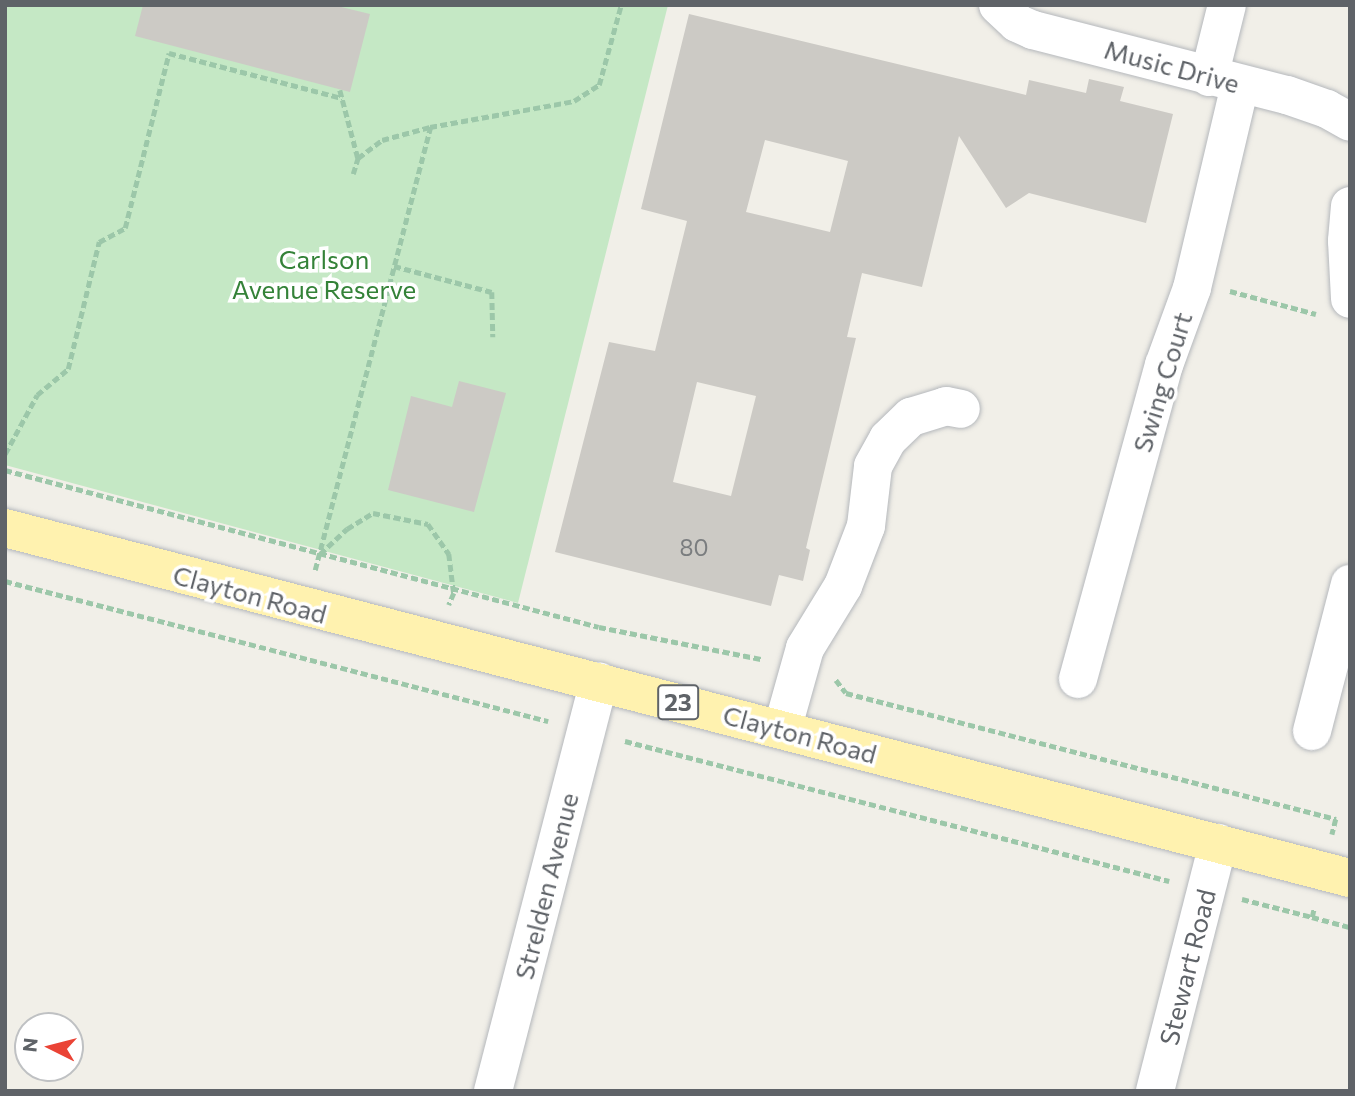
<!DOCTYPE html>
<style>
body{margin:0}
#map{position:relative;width:1355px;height:1096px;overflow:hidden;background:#f1efe8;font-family:Commissioner,sans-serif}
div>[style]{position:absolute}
.green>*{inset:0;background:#c5e8c5}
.building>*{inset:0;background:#cccac5}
.path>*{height:4.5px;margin-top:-2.25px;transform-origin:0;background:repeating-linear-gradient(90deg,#9cc7a9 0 7px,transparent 0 10.5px)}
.roads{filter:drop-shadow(0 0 2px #b5b8bc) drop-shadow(0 0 2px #b5b8bc)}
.minor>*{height:38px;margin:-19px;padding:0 19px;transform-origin:19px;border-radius:19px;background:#fff}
.major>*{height:38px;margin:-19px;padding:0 19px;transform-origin:19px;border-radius:19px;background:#fff2af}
span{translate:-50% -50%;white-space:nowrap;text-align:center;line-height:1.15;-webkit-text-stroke:7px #fff;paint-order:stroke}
.number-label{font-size:23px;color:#7a7d7f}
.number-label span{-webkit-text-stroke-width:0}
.shield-label span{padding:2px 5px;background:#fff;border:2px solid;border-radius:5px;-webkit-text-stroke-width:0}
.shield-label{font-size:24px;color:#5f6368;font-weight:700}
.street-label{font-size:26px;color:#5f6368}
.park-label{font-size:26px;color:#348238}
.frame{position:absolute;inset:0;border:7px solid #5f6368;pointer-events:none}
.north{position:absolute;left:14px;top:1012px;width:70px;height:70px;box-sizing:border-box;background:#fff;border:2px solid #bfc1c3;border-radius:50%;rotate:276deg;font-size:19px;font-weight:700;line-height:28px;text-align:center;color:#5f6368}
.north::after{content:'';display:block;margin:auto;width:24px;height:32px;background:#ea4335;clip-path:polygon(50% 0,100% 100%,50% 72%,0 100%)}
</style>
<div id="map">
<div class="green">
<i style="clip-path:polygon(5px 5px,668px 5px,518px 603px,5px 465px)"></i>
</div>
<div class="building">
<i style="clip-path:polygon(143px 5px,333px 5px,370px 14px,350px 92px,135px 36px)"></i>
<i style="clip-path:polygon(evenodd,689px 14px,1026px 95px,1029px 80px,1086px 93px,1089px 79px,1124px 87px,1120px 101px,1173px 114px,1146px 223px,1029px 193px,1006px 208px,959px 136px,922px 287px,862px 273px,847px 337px,856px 338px,806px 548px,810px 550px,803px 581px,779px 575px,771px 606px,555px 552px,609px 342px,655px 351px,687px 221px,641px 209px,689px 14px,765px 140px,848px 161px,830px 232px,746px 212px,765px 140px,689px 14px,697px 382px,756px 396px,731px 496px,673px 482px,697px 382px)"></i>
<i style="clip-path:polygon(459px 381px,506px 393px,474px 512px,388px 490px,411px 396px,452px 407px)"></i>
</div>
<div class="path">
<i style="left:340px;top:90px;width:70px;rotate:75.2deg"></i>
<i style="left:353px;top:174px;width:17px;rotate:-73deg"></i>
<i style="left:358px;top:158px;width:30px;rotate:-37deg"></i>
<i style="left:382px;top:140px;width:50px;rotate:-15.2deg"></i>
<i style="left:430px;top:127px;width:146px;rotate:-10.2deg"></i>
<i style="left:574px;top:101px;width:30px;rotate:-33deg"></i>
<i style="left:599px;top:85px;width:83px;rotate:-74.6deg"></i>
<i style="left:394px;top:266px;width:101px;rotate:14.9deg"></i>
<i style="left:492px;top:292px;width:45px;rotate:88.7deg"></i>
<i style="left:1230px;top:291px;width:89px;rotate:15deg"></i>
<i style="left:5px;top:454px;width:67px;rotate:-61.5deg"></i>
<i style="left:37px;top:395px;width:40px;rotate:-40deg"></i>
<i style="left:68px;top:369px;width:131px;rotate:-76.3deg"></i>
<i style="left:99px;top:242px;width:30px;rotate:-28deg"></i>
<i style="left:125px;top:228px;width:180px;rotate:-75.9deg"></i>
<i style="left:169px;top:53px;width:179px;rotate:14.6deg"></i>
<i style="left:5px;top:470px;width:614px;rotate:14.81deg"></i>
<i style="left:599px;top:627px;width:165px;rotate:11.2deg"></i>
<i style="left:320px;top:554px;width:37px;rotate:-43deg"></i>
<i style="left:347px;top:529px;width:31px;rotate:-32deg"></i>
<i style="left:373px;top:513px;width:56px;rotate:11.3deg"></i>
<i style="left:428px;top:524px;width:37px;rotate:55deg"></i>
<i style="left:449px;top:554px;width:39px;rotate:83deg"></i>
<i style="left:454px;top:593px;width:13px;rotate:113deg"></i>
<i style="left:315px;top:570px;width:458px;rotate:-75.4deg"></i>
<i style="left:5px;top:581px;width:561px;rotate:14.46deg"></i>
<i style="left:836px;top:680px;width:16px;rotate:52deg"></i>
<i style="left:846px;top:693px;width:506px;rotate:14.42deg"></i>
<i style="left:1336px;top:819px;width:16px;rotate:104deg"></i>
<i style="left:625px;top:741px;width:562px;rotate:14.43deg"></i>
<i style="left:1242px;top:899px;width:72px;rotate:14.4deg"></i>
<i style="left:1312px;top:917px;width:9px;rotate:-77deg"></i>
<i style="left:1312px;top:917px;width:39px;rotate:15deg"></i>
</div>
<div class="roads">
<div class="minor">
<i style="left:998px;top:5px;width:26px;rotate:43deg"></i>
<i style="left:1017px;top:23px;width:17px;rotate:24deg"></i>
<i style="left:1033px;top:30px;width:262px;rotate:14.4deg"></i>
<i style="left:1287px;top:95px;width:42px;rotate:19.3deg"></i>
<i style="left:1327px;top:109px;width:26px;rotate:29deg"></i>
<i style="left:1209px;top:77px;width:74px;rotate:-76deg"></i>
<i style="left:1350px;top:206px;width:35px;rotate:95deg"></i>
<i style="left:1347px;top:241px;width:58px;rotate:87deg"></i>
<i style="left:1078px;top:679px;width:326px;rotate:-74.7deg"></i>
<i style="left:1164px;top:365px;width:82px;rotate:-70deg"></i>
<i style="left:1192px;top:288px;width:209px;rotate:-76.7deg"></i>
<i style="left:782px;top:730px;width:85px;rotate:-74.3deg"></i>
<i style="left:805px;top:648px;width:73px;rotate:-58.5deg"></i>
<i style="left:843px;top:586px;width:64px;rotate:-69deg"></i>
<i style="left:866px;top:526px;width:60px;rotate:-83.3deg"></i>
<i style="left:873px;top:466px;width:31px;rotate:-61deg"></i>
<i style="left:888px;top:439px;width:32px;rotate:-44deg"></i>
<i style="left:911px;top:417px;width:37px;rotate:-17deg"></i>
<i style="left:946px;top:406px;width:15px;rotate:11deg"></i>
<i style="left:1312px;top:731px;width:152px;rotate:-75.5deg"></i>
<i style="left:493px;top:1091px;width:423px;rotate:-75.5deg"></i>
<i style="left:1155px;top:1091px;width:256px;rotate:-75.7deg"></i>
</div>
<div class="major">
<i style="left:5px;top:528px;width:1390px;rotate:14.59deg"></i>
</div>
</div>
<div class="number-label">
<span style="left:694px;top:547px">80</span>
</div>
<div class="shield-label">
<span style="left:678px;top:702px">23</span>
</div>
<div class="street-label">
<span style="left:1172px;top:66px;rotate:15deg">Music Drive</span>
<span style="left:1162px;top:382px;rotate:-73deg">Swing Court</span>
<span style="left:250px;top:594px;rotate:15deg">Clayton Road</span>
<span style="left:800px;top:734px;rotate:15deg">Clayton Road</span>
<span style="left:546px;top:886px;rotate:-76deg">Strelden Avenue</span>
<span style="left:1187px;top:967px;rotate:-76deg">Stewart Road</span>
</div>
<div class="park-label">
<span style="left:324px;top:274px">Carlson<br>Avenue Reserve</span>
</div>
<div class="frame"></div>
<div class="north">N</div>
</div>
